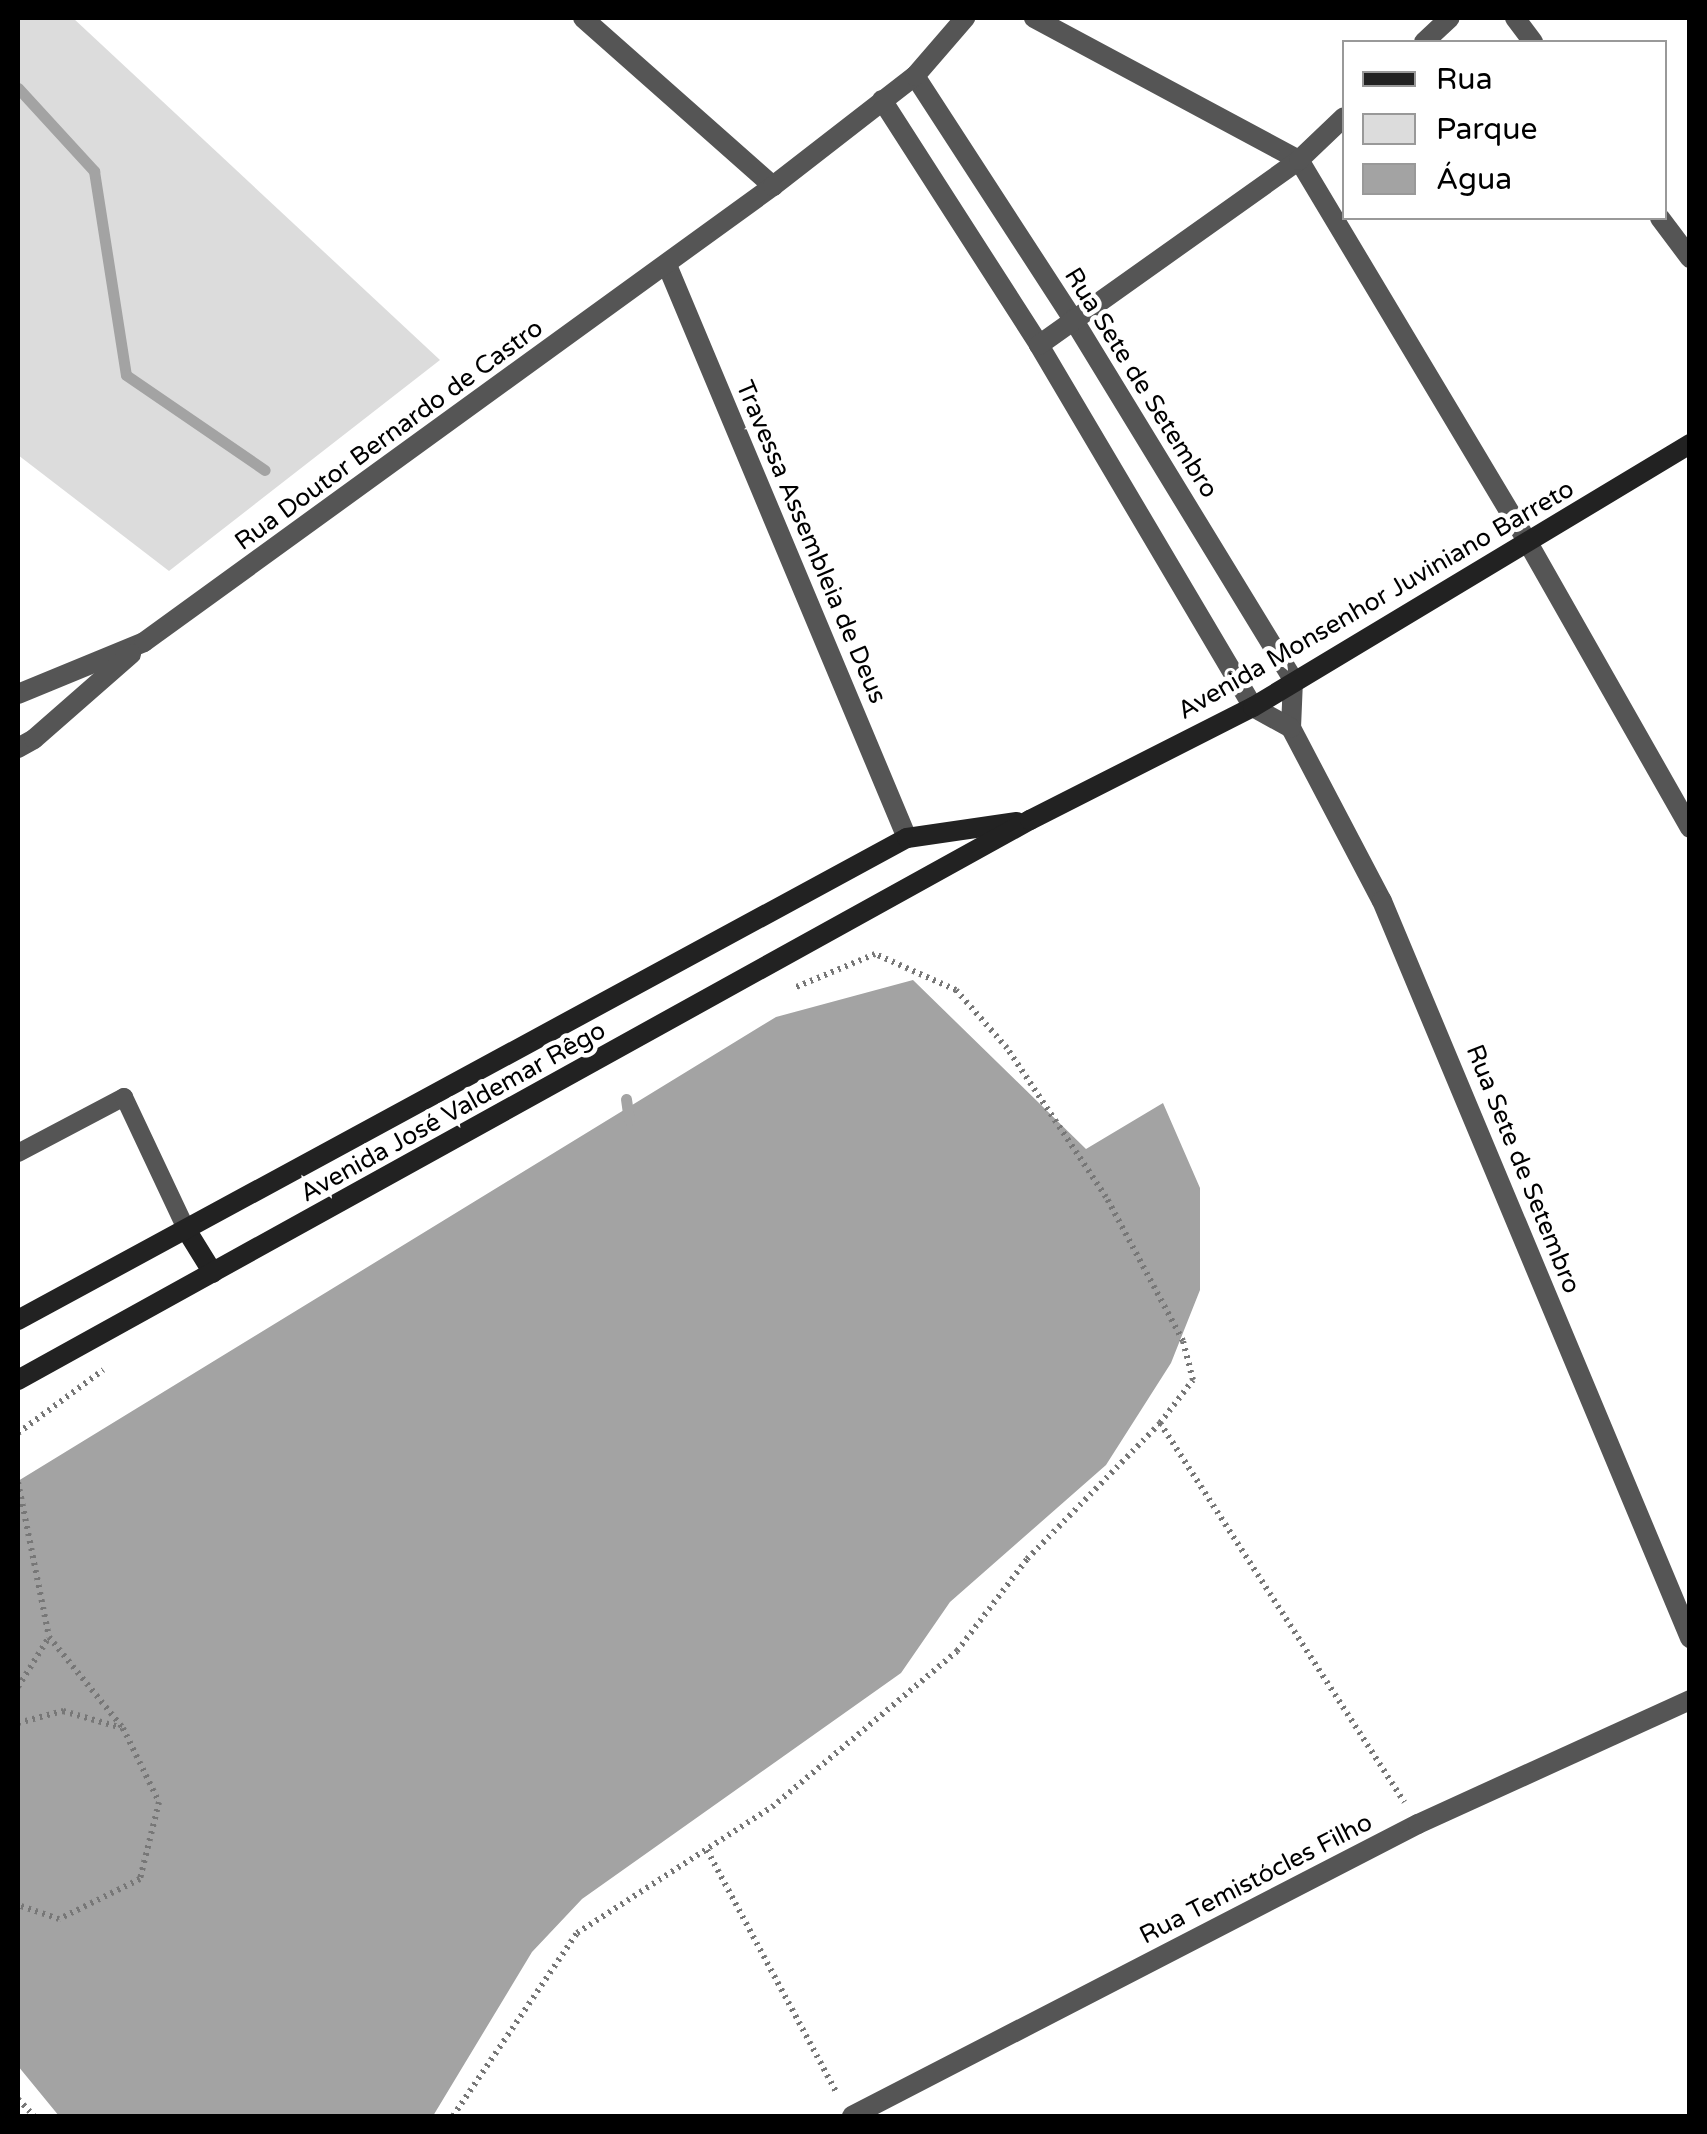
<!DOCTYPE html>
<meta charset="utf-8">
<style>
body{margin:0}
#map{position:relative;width:1707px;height:2134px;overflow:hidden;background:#fff;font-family:"Varela Round",sans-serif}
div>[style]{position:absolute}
.green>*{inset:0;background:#dcdcdc}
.water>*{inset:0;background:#a3a3a3}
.stream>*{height:11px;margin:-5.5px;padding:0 5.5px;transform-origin:5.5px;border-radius:5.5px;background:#a3a3a3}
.path>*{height:6px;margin-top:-3px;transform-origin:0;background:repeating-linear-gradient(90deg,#777 0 2.5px,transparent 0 7.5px)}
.lane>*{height:18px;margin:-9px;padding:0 9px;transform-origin:9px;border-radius:9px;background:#555}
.street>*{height:20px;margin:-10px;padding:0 10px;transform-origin:10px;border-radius:10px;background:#555}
.secondary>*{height:20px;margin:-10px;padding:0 10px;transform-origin:10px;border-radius:10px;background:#222}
span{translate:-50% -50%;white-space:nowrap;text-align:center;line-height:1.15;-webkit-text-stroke:9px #fff;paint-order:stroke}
.street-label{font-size:25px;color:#000}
.frame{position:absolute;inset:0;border:20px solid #000;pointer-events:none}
.legend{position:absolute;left:1342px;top:40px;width:325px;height:180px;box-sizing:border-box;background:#fff;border:2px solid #999;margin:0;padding:12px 18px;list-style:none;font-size:30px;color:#000}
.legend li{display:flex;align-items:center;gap:20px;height:50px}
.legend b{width:50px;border:2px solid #999}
</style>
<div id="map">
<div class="green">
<i style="clip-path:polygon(18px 18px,73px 18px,440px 360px,169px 571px,18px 455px)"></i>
</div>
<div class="water">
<i style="clip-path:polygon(913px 980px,1086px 1149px,1163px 1103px,1200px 1188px,1200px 1290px,1171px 1363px,1106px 1465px,950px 1602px,901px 1673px,582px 1899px,532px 1952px,433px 2116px,59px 2116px,18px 2066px,18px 1481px,776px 1017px)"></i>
</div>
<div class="stream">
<i style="left:18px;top:88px;width:113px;rotate:47.5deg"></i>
<i style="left:94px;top:171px;width:206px;rotate:81.1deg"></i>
<i style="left:126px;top:375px;width:168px;rotate:34.4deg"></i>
<i style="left:626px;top:1099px;width:21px;rotate:82deg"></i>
</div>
<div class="path">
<i style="left:1160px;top:1423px;width:451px;rotate:57.2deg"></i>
<i style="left:18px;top:1433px;width:106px;rotate:-36.5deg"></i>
<i style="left:18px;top:1482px;width:158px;rotate:78.7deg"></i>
<i style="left:49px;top:1637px;width:117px;rotate:50.9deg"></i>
<i style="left:123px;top:1728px;width:82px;rotate:64.1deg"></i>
<i style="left:159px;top:1802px;width:79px;rotate:103.9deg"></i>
<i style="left:140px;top:1879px;width:90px;rotate:153.7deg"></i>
<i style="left:59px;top:1919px;width:43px;rotate:-161.1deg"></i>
<i style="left:18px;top:1687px;width:59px;rotate:-58.2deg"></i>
<i style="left:18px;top:1723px;width:47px;rotate:-14.9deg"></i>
<i style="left:63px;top:1711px;width:61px;rotate:16.1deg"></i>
<i style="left:707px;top:1850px;width:276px;rotate:61.9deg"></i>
<i style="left:18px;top:2099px;width:23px;rotate:47deg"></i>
<i style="left:453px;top:2116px;width:221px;rotate:-55.9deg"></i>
<i style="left:577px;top:1933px;width:232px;rotate:-32.9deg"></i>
<i style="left:772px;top:1807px;width:242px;rotate:-40.1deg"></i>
<i style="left:957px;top:1651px;width:116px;rotate:-52.7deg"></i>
<i style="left:1027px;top:1559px;width:190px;rotate:-45.6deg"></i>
<i style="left:1160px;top:1423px;width:54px;rotate:-52.5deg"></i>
<i style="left:1193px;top:1380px;width:40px;rotate:-104.4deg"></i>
<i style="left:1183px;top:1341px;width:163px;rotate:-118.1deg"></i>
<i style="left:1106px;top:1197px;width:179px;rotate:-123.6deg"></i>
<i style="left:1007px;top:1048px;width:77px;rotate:-131.3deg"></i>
<i style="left:956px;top:990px;width:89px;rotate:-156deg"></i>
<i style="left:875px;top:954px;width:86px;rotate:157.3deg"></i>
</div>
<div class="lane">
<i style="left:18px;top:1153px;width:120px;rotate:-27.8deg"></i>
<i style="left:124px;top:1097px;width:148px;rotate:64.8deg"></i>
</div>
<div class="street">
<i style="left:583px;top:18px;width:254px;rotate:41.5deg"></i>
<i style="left:1034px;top:18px;width:301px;rotate:28.2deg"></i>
<i style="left:1299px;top:160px;width:444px;rotate:59.1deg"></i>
<i style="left:1527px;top:541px;width:330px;rotate:60.4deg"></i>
<i style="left:1515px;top:18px;width:30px;rotate:53deg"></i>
<i style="left:1424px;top:42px;width:35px;rotate:-43deg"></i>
<i style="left:915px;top:76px;width:290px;rotate:57deg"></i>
<i style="left:1073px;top:319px;width:423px;rotate:58.6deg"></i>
<i style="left:1293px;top:680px;width:48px;rotate:92.4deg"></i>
<i style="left:1291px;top:728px;width:195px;rotate:62.3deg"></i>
<i style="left:1382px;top:901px;width:799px;rotate:67.32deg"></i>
<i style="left:882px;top:100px;width:291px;rotate:57.3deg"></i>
<i style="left:1039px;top:345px;width:421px;rotate:59.4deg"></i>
<i style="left:1253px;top:707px;width:43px;rotate:28.9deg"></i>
<i style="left:1660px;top:218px;width:50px;rotate:53.1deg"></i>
<i style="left:667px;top:265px;width:621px;rotate:67.27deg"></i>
<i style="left:1039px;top:345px;width:319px;rotate:-35.4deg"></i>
<i style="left:1299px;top:160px;width:62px;rotate:-43.7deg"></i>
<i style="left:18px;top:694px;width:136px;rotate:-22.4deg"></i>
<i style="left:144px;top:642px;width:777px;rotate:-35.94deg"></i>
<i style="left:773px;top:186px;width:180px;rotate:-37.8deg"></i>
<i style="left:915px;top:76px;width:77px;rotate:-49.2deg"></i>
<i style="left:18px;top:748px;width:18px;rotate:-29deg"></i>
<i style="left:34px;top:739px;width:129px;rotate:-41.2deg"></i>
<i style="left:852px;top:2116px;width:637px;rotate:-27.29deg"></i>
<i style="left:1418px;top:1824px;width:299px;rotate:-24.5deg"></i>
</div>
<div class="secondary">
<i style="left:187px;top:1231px;width:49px;rotate:58.2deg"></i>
<i style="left:18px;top:1320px;width:1011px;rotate:-28.47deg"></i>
<i style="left:907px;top:838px;width:111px;rotate:-8.3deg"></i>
<i style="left:18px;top:1380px;width:1157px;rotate:-28.96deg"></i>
<i style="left:1030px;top:820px;width:250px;rotate:-26.9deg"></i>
<i style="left:1253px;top:707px;width:510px;rotate:-31.04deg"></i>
</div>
<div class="street-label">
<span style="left:1141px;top:383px;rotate:58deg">Rua Sete de Setembro</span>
<span style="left:389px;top:435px;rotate:-36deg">Rua Doutor Bernardo de Castro</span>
<span style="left:811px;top:542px;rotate:67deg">Travessa Assembleia de Deus</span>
<span style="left:1376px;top:600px;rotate:-30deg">Avenida Monsenhor Juviniano Barreto</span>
<span style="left:453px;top:1112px;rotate:-29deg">Avenida José Valdemar Rêgo</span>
<span style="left:1523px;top:1169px;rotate:68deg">Rua Sete de Setembro</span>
<span style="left:1256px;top:1879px;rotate:-27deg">Rua Temistócles Filho</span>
</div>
<div class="frame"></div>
<ul class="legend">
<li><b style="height:12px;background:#222"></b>Rua</li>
<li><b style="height:28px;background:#dcdcdc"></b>Parque</li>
<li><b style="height:28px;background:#a3a3a3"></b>Água</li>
</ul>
</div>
